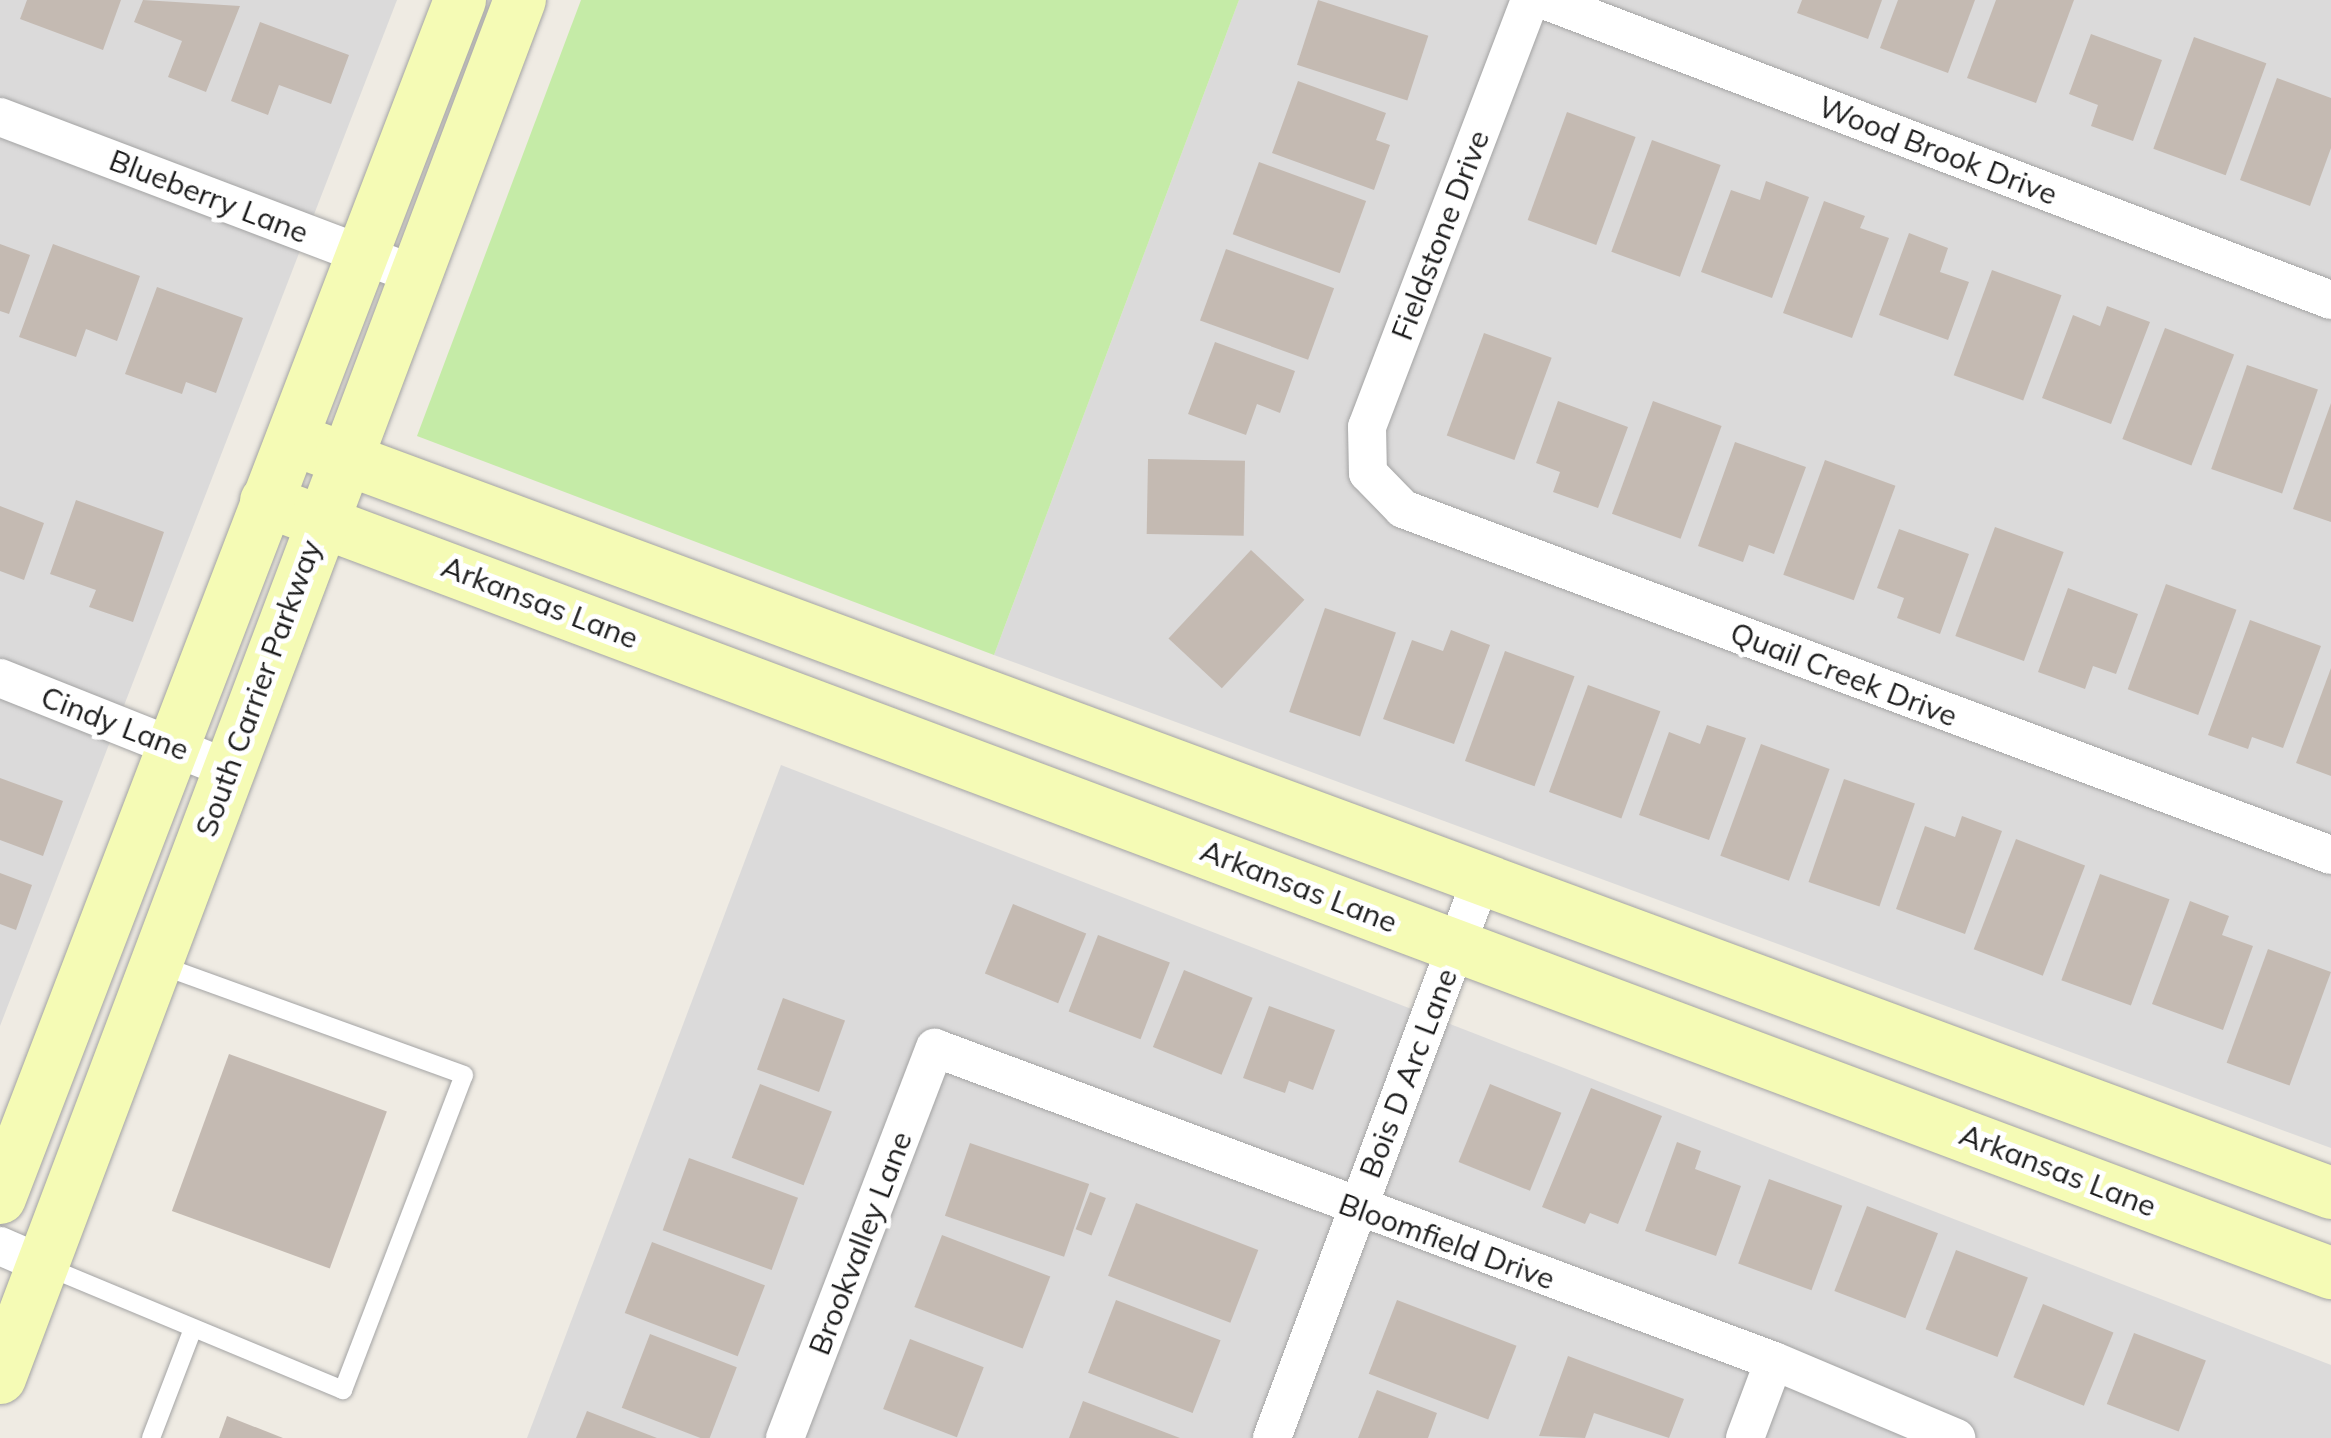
<!DOCTYPE html>
<style>
body{margin:0}
#map{position:relative;width:2331px;height:1438px;overflow:hidden;background:#efebe3;font-family:Mulish,sans-serif}
div>[style]{position:absolute}
.residential>*{inset:0;background:#dbdada}
.grass>*{inset:0;background:#c5eba7}
.building>*{inset:0;background:#c4bab2;transform-origin:0 0}
.roads{filter:drop-shadow(0 0 2px #a4a4a4) drop-shadow(0 0 2px #a4a4a4)}
.lane>*{height:18px;margin:-9px;padding:0 9px;transform-origin:9px;border-radius:9px;background:#fff}
.street>*{height:38px;margin:-19px;padding:0 19px;transform-origin:19px;border-radius:19px;background:#fff}
.secondary>*{height:52px;margin:-26px;padding:0 26px;transform-origin:26px;border-radius:26px;background:#f5fbb5}
span{translate:-50% -50%;white-space:nowrap;text-align:center;line-height:1.15;-webkit-text-stroke:10px #fff;paint-order:stroke}
.street-label{font-size:30px;color:#1d1d1d}
</style>
<div id="map">
<div class="residential">
<i style="clip-path:polygon(0 0,397px 0,0 1026px)"></i>
<i style="clip-path:polygon(1239px 0,2331px 0,2331px 1148px,994px 655px)"></i>
<i style="clip-path:polygon(781px 765px,2331px 1365px,2331px 1438px,527px 1438px)"></i>
</div>
<div class="grass">
<i style="clip-path:polygon(581px 0,1239px 0,994px 655px,417px 436px)"></i>
</div>
<div class="building">
<i style="clip-path:polygon(27px 0,121px 0,103px 50px,20px 19px)"></i>
<i style="clip-path:polygon(143px 0,240px 6px,206px 92px,168px 77px,182px 41px,134px 22px)"></i>
<i style="left:1318px;top:0;width:116px;height:68px;rotate:18deg"></i>
<i style="clip-path:polygon(1802px 0,1882px 0,1868px 39px,1797px 13px)"></i>
<i style="clip-path:polygon(1898px 0,1975px 0,1948px 73px,1880px 48px)"></i>
<i style="clip-path:polygon(1996px 0,2074px 0,2036px 103px,1967px 78px)"></i>
<i style="clip-path:polygon(260px 22px,349px 55px,331px 104px,279px 85px,268px 115px,231px 101px)"></i>
<i style="clip-path:polygon(2091px 34px,2162px 60px,2133px 141px,2091px 126px,2098px 105px,2069px 94px)"></i>
<i style="left:2194px;top:37px;width:77px;height:119px;rotate:20deg"></i>
<i style="clip-path:polygon(2277px 78px,2331px 98px,2331px 148px,2310px 206px,2240px 180px)"></i>
<i style="clip-path:polygon(1298px 81px,1386px 113px,1376px 140px,1390px 145px,1374px 190px,1272px 153px)"></i>
<i style="left:1567px;top:112px;width:73px;height:115px;rotate:20deg"></i>
<i style="left:1652px;top:140px;width:73px;height:119px;rotate:20deg"></i>
<i style="left:1259px;top:162px;width:114px;height:77px;rotate:20deg"></i>
<i style="clip-path:polygon(1766px 181px,1809px 197px,1772px 298px,1701px 272px,1731px 190px,1760px 200px)"></i>
<i style="clip-path:polygon(1824px 201px,1865px 216px,1860px 228px,1889px 238px,1852px 338px,1783px 313px)"></i>
<i style="clip-path:polygon(1909px 233px,1948px 248px,1940px 272px,1969px 282px,1948px 340px,1879px 315px)"></i>
<i style="clip-path:polygon(0 244px,30px 255px,9px 314px,0 311px)"></i>
<i style="clip-path:polygon(53px 244px,140px 276px,117px 341px,86px 329px,76px 357px,19px 337px)"></i>
<i style="left:1226px;top:249px;width:115px;height:76px;rotate:20deg"></i>
<i style="left:1992px;top:270px;width:74px;height:112px;rotate:20deg"></i>
<i style="clip-path:polygon(157px 287px,243px 318px,216px 393px,186px 382px,182px 394px,125px 374px)"></i>
<i style="clip-path:polygon(2107px 306px,2150px 322px,2111px 424px,2042px 398px,2073px 315px,2100px 326px)"></i>
<i style="left:2165px;top:328px;width:74px;height:119px;rotate:21deg"></i>
<i style="left:1484px;top:333px;width:72px;height:109px;rotate:20deg"></i>
<i style="clip-path:polygon(1215px 342px,1295px 371px,1280px 413px,1257px 404px,1246px 435px,1188px 414px)"></i>
<i style="left:2247px;top:365px;width:75px;height:110px;rotate:19deg"></i>
<i style="clip-path:polygon(1558px 401px,1628px 427px,1598px 508px,1553px 492px,1560px 472px,1536px 463px)"></i>
<i style="left:1653px;top:401px;width:73px;height:120px;rotate:20deg"></i>
<i style="clip-path:polygon(2331px 403px,2331px 522px,2293px 509px)"></i>
<i style="clip-path:polygon(1735px 442px,1806px 467px,1774px 554px,1749px 545px,1743px 562px,1698px 546px)"></i>
<i style="left:1148px;top:459px;width:97px;height:75px;rotate:1deg"></i>
<i style="left:1825px;top:460px;width:75px;height:122px;rotate:20deg"></i>
<i style="clip-path:polygon(76px 500px,164px 532px,133px 622px,89px 607px,96px 590px,50px 574px)"></i>
<i style="clip-path:polygon(0 506px,44px 523px,24px 580px,0 571px)"></i>
<i style="left:1995px;top:527px;width:73px;height:116px;rotate:20deg"></i>
<i style="clip-path:polygon(1899px 529px,1969px 554px,1940px 634px,1897px 618px,1904px 598px,1877px 588px)"></i>
<i style="left:1251px;top:550px;width:73px;height:121px;rotate:43deg"></i>
<i style="left:2166px;top:584px;width:75px;height:112px;rotate:20deg"></i>
<i style="clip-path:polygon(2068px 588px,2138px 614px,2116px 674px,2093px 666px,2085px 689px,2038px 672px)"></i>
<i style="left:1325px;top:608px;width:75px;height:110px;rotate:19deg"></i>
<i style="clip-path:polygon(2250px 620px,2321px 646px,2283px 748px,2252px 737px,2248px 749px,2208px 735px)"></i>
<i style="clip-path:polygon(1451px 630px,1490px 645px,1454px 744px,1383px 719px,1412px 640px,1443px 651px)"></i>
<i style="left:1505px;top:651px;width:74px;height:117px;rotate:20deg"></i>
<i style="clip-path:polygon(2331px 668px,2331px 776px,2296px 763px)"></i>
<i style="left:1588px;top:685px;width:77px;height:114px;rotate:20deg"></i>
<i style="clip-path:polygon(1707px 725px,1746px 738px,1709px 840px,1639px 815px,1669px 732px,1700px 744px)"></i>
<i style="left:1761px;top:744px;width:73px;height:119px;rotate:20deg"></i>
<i style="clip-path:polygon(0 778px,63px 801px,43px 856px,0 840px)"></i>
<i style="left:1844px;top:779px;width:75px;height:109px;rotate:19deg"></i>
<i style="clip-path:polygon(1962px 816px,2002px 831px,1965px 934px,1896px 909px,1925px 826px,1955px 837px)"></i>
<i style="left:2016px;top:839px;width:74px;height:118px;rotate:21deg"></i>
<i style="clip-path:polygon(0 873px,32px 885px,16px 930px,0 924px)"></i>
<i style="left:2100px;top:874px;width:74px;height:113px;rotate:20deg"></i>
<i style="clip-path:polygon(2190px 901px,2229px 916px,2222px 935px,2253px 946px,2223px 1030px,2152px 1004px)"></i>
<i style="left:1013px;top:904px;width:79px;height:75px;rotate:22deg"></i>
<i style="left:1098px;top:935px;width:77px;height:82px;rotate:21deg"></i>
<i style="left:2268px;top:949px;width:67px;height:121px;rotate:20deg"></i>
<i style="left:1184px;top:970px;width:74px;height:83px;rotate:22deg"></i>
<i style="left:783px;top:998px;width:66px;height:76px;rotate:20deg"></i>
<i style="clip-path:polygon(1269px 1006px,1335px 1030px,1313px 1090px,1289px 1081px,1285px 1093px,1243px 1078px)"></i>
<i style="left:229px;top:1054px;width:168px;height:167px;rotate:20deg"></i>
<i style="left:760px;top:1084px;width:77px;height:79px;rotate:21deg"></i>
<i style="left:1490px;top:1084px;width:77px;height:84px;rotate:22deg"></i>
<i style="clip-path:polygon(1591px 1088px,1662px 1116px,1618px 1224px,1590px 1213px,1585px 1224px,1542px 1207px)"></i>
<i style="clip-path:polygon(1677px 1142px,1701px 1151px,1695px 1169px,1741px 1186px,1716px 1256px,1645px 1231px)"></i>
<i style="left:970px;top:1143px;width:126px;height:77px;rotate:19deg"></i>
<i style="left:689px;top:1158px;width:116px;height:77px;rotate:20deg"></i>
<i style="left:1769px;top:1179px;width:78px;height:90px;rotate:20deg"></i>
<i style="left:1090px;top:1192px;width:17px;height:40px;rotate:21deg"></i>
<i style="left:1136px;top:1203px;width:131px;height:78px;rotate:21deg"></i>
<i style="left:1867px;top:1206px;width:76px;height:91px;rotate:21deg"></i>
<i style="left:942px;top:1235px;width:116px;height:77px;rotate:21deg"></i>
<i style="left:652px;top:1242px;width:121px;height:76px;rotate:21deg"></i>
<i style="left:1956px;top:1250px;width:77px;height:85px;rotate:21deg"></i>
<i style="left:1116px;top:1300px;width:112px;height:78px;rotate:21deg"></i>
<i style="left:1397px;top:1300px;width:128px;height:79px;rotate:21deg"></i>
<i style="left:2043px;top:1304px;width:76px;height:79px;rotate:22deg"></i>
<i style="left:2134px;top:1333px;width:77px;height:76px;rotate:21deg"></i>
<i style="left:650px;top:1334px;width:93px;height:79px;rotate:21deg"></i>
<i style="left:910px;top:1339px;width:79px;height:75px;rotate:21deg"></i>
<i style="clip-path:polygon(1568px 1356px,1684px 1399px,1669px 1438px,1594px 1413px,1585px 1438px,1539px 1436px)"></i>
<i style="clip-path:polygon(1377px 1390px,1437px 1413px,1428px 1438px,1358px 1438px)"></i>
<i style="clip-path:polygon(1083px 1401px,1180px 1438px,1069px 1438px)"></i>
<i style="clip-path:polygon(587px 1411px,657px 1438px,576px 1438px)"></i>
<i style="clip-path:polygon(227px 1416px,283px 1438px,219px 1438px)"></i>
</div>
<div class="roads">
<div class="lane">
<i style="left:45px;top:1266px;width:323px;rotate:22.6deg"></i>
<i style="left:343px;top:1390px;width:337px;rotate:-69deg"></i>
<i style="left:464px;top:1075px;width:323px;rotate:-160.1deg"></i>
<i style="left:151px;top:1438px;width:111px;rotate:-69deg"></i>
</div>
<div class="street">
<i style="left:1530px;top:0;width:457px;rotate:110.9deg"></i>
<i style="left:1367px;top:427px;width:46px;rotate:88.8deg"></i>
<i style="left:1368px;top:473px;width:50px;rotate:45.8deg"></i>
<i style="left:1403px;top:509px;width:990px;rotate:20.45deg"></i>
<i style="left:1544px;top:0;width:842px;rotate:20.87deg"></i>
<i style="left:0;top:117px;width:446px;rotate:20.8deg"></i>
<i style="left:0;top:678px;width:246px;rotate:21.7deg"></i>
<i style="left:0;top:1246px;width:48px;rotate:23.4deg"></i>
<i style="left:785px;top:1438px;width:418px;rotate:-69deg"></i>
<i style="left:935px;top:1048px;width:895px;rotate:20.46deg"></i>
<i style="left:1774px;top:1361px;width:198px;rotate:22.9deg"></i>
<i style="left:1272px;top:1438px;width:599px;rotate:-69.48deg"></i>
<i style="left:1745px;top:1438px;width:82px;rotate:-69.4deg"></i>
</div>
<div class="secondary">
<i style="left:292px;top:439px;width:2174px;rotate:20.29deg"></i>
<i style="left:266px;top:501px;width:2205px;rotate:20.5deg"></i>
<i style="left:0;top:1198px;width:1283px;rotate:-68.99deg"></i>
<i style="left:0;top:1378px;width:1473px;rotate:-69.33deg"></i>
</div>
</div>
<div class="street-label">
<span style="left:1938px;top:150px;rotate:21deg">Wood Brook Drive</span>
<span style="left:209px;top:196px;rotate:21deg">Blueberry Lane</span>
<span style="left:1440px;top:235px;rotate:-69deg">Fieldstone Drive</span>
<span style="left:540px;top:602px;rotate:21deg">Arkansas Lane</span>
<span style="left:1844px;top:674px;rotate:21deg">Quail Creek Drive</span>
<span style="left:258px;top:688px;rotate:-70deg">South Carrier Parkway</span>
<span style="left:115px;top:723px;rotate:21deg">Cindy Lane</span>
<span style="left:1299px;top:886px;rotate:21deg">Arkansas Lane</span>
<span style="left:1408px;top:1073px;rotate:-69deg">Bois D Arc Lane</span>
<span style="left:2058px;top:1170px;rotate:21deg">Arkansas Lane</span>
<span style="left:1447px;top:1241px;rotate:20deg">Bloomfield Drive</span>
<span style="left:860px;top:1243px;rotate:-69deg">Brookvalley Lane</span>
</div>
</div>
